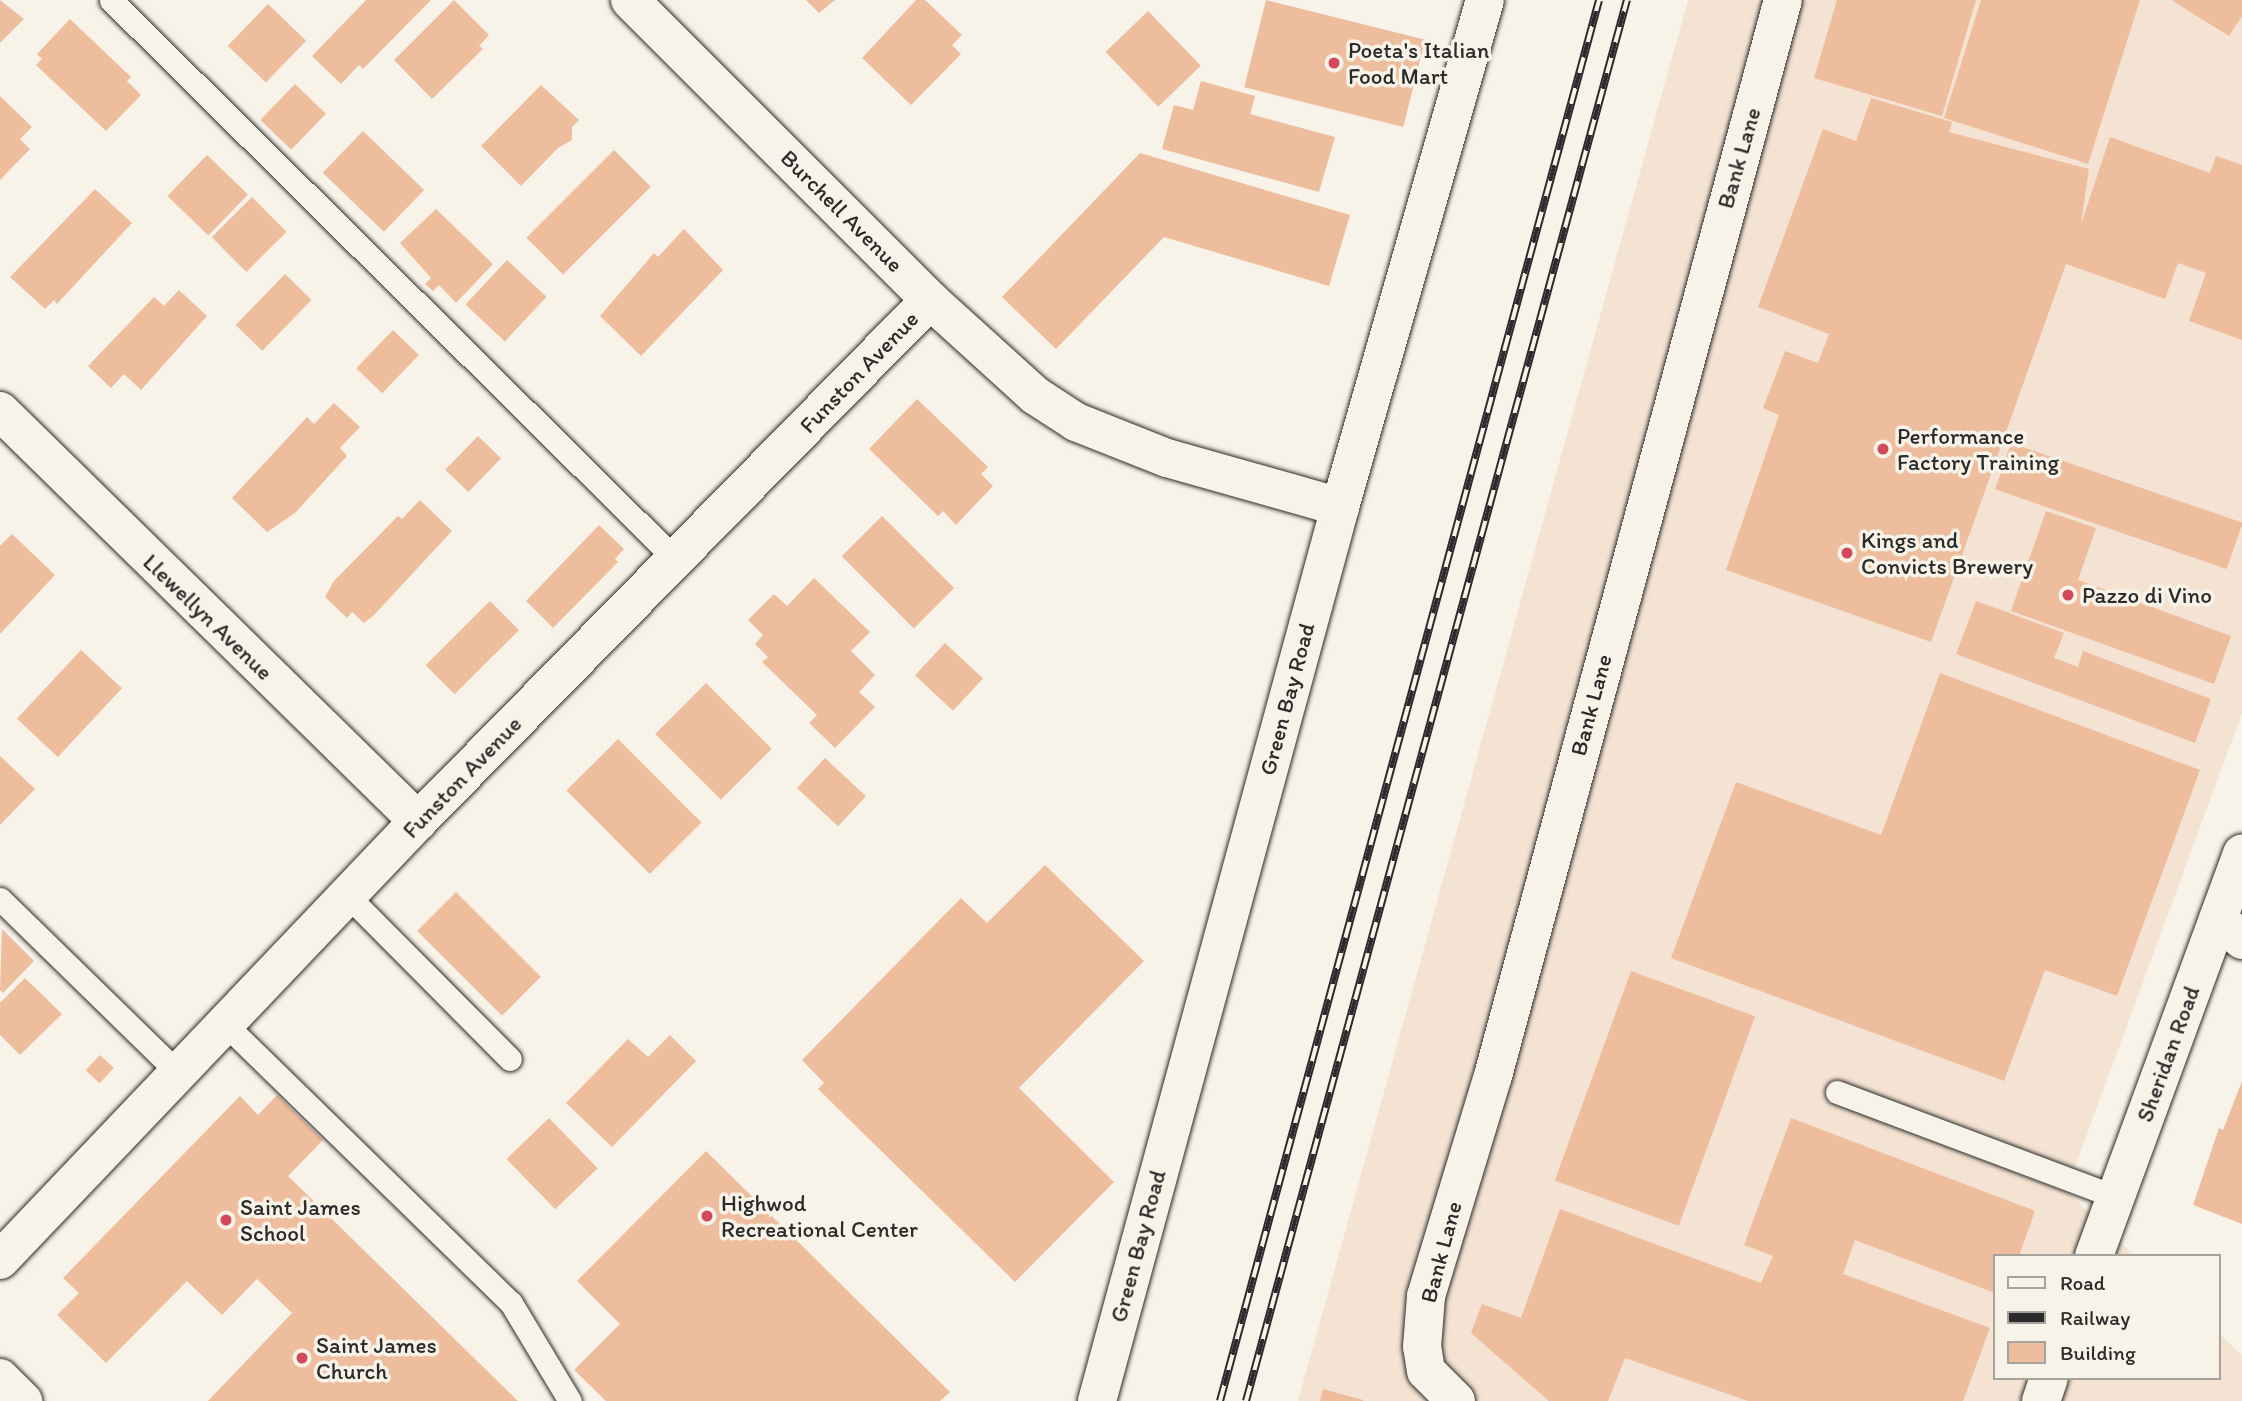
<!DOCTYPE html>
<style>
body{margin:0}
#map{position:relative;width:2242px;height:1401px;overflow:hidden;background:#f7f3e8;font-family:Itim,sans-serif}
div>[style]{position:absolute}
.built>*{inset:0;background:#f4e3d2}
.building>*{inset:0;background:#eebd9e;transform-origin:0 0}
.roads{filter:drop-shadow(0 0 2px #2b2b2b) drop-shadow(0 0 2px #2b2b2b)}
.lane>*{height:23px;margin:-11.5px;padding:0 11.5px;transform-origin:11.5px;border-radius:11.5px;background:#f7f3e8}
.street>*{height:38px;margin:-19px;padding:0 19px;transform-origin:19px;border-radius:19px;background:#f7f3e8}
.secondary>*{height:38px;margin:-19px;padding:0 19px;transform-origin:19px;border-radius:19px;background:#f7f3e8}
.rail>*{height:8px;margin-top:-4px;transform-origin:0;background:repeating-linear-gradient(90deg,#f7f3e8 0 16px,#2b2b2b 0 32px);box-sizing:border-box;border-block:2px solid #2b2b2b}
.dots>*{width:19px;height:19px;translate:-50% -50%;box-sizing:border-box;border:4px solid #f7f3e8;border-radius:50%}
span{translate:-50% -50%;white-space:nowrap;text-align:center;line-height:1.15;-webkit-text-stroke:7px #f7f3e8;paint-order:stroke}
.poi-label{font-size:23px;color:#2b2b2b}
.left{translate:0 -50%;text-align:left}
.street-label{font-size:23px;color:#2b2b2b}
.legend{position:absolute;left:1993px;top:1254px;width:228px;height:126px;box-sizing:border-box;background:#f7f3e8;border:2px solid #a5a39c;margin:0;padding:9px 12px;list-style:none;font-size:21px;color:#2b2b2b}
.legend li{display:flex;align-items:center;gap:14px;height:35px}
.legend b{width:35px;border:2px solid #a5a39c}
</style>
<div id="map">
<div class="built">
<i style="clip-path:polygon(1688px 0,2242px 0,2242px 713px,2066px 1191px,2135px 1256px,1995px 1256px,1995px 1378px,2219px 1378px,2219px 1334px,2242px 1355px,2242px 1401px,1298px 1401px)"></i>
</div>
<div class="building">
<i style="clip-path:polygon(0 0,24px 19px,0 43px)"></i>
<i style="clip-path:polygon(366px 0,431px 0,363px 69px,359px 65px,341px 84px,312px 56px)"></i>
<i style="clip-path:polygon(454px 0,489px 35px,479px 46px,483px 49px,432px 99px,394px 60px)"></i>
<i style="clip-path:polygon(806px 0,835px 0,819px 13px)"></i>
<i style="clip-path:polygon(916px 0,925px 0,962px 35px,952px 45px,961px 54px,911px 105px,862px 58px)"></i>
<i style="left:1266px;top:0;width:164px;height:90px;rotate:14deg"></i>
<i style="clip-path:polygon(1837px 0,1976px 0,1942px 116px,1814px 78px)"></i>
<i style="clip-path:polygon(1981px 0,2140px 0,2088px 164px,1944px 118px)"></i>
<i style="clip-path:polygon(2171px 0,2242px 0,2242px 16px,2229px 36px)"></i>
<i style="left:268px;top:4px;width:53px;height:58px;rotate:44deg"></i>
<i style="left:1148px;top:11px;width:76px;height:59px;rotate:46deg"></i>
<i style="clip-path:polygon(70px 19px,131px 77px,127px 81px,141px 95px,106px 131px,36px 65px,42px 59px,37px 54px)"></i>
<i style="clip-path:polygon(1201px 81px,1255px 96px,1250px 114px,1335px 137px,1319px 192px,1162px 149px,1174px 105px,1193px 110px)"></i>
<i style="left:295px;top:84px;width:43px;height:50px;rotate:44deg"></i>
<i style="clip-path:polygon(541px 85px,579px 120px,572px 127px,572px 140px,558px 148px,521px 186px,481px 146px)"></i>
<i style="clip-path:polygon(0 96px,32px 127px,20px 139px,30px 149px,0 180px)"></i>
<i style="clip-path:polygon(1871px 98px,1952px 122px,1949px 132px,2089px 169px,2081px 224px,2110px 137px,2210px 173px,2216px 156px,2242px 165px,2242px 340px,2189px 321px,2206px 273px,2178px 263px,2165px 299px,2066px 264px,1931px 642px,1726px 570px,1779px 415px,1763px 408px,1785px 351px,1818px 363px,1829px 334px,1758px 307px,1823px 129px,1856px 141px)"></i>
<i style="left:363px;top:131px;width:85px;height:58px;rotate:44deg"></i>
<i style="left:614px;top:150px;width:52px;height:124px;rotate:45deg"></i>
<i style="clip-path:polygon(1140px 153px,1350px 215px,1329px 286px,1164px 237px,1056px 349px,1002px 297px)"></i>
<i style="left:207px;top:155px;width:57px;height:57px;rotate:44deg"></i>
<i style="clip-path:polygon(95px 189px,132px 223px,57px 304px,54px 300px,45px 309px,10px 277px)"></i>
<i style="left:252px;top:197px;width:49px;height:57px;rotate:45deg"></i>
<i style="clip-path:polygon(436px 209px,493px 264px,456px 303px,439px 285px,433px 291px,425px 284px,431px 278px,400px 243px)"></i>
<i style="clip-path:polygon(684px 229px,723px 270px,641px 356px,600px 316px,654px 253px,658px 257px)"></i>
<i style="left:507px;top:260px;width:54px;height:61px;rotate:43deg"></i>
<i style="left:285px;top:274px;width:37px;height:71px;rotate:44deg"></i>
<i style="clip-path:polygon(179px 290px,207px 316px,141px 390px,124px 374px,111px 388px,88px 366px,154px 297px,164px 306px)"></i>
<i style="left:393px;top:330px;width:36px;height:53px;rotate:44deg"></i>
<i style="clip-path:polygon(917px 399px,988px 467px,981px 474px,993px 486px,956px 525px,943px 511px,938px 516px,869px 449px)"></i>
<i style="clip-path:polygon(334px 403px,360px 427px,340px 448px,347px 456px,295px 513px,267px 532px,232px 498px,307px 417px,314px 424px)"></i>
<i style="left:478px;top:436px;width:32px;height:47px;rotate:44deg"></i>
<i style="left:2011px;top:443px;width:245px;height:49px;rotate:19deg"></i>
<i style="clip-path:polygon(420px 500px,452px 531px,374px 615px,364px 623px,352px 612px,347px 618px,325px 597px,334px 581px,398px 516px,402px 519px)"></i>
<i style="clip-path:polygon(2046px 511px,2096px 528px,2078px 580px,2231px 636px,2214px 684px,2011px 611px)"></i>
<i style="left:882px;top:516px;width:102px;height:57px;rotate:45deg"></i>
<i style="clip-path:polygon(599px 525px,624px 549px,615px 559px,618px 562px,553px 628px,526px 601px)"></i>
<i style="clip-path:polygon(12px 534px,55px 575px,0 634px,0 546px)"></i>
<i style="clip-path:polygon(814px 578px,870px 632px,851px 651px,875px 675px,859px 692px,875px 707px,835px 748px,809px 723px,817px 715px,762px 662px,768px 657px,755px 644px,763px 635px,748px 620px,774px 594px,787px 606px)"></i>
<i style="left:490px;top:601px;width:41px;height:91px;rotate:45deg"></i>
<i style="clip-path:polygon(1976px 601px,2064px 633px,2054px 658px,2078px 667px,2083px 651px,2211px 699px,2195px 743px,1956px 654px)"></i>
<i style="left:945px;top:643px;width:52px;height:44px;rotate:43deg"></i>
<i style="left:81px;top:650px;width:56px;height:94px;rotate:43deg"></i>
<i style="clip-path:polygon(1940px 673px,2200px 770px,2117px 996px,2045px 970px,2004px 1081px,1671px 958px,1736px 782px,1881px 835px)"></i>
<i style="left:706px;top:683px;width:93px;height:72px;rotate:45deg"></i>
<i style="left:618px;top:739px;width:118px;height:73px;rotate:45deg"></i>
<i style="clip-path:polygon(0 756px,35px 789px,0 825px)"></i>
<i style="left:825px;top:758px;width:56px;height:41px;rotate:43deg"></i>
<i style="clip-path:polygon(1045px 865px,1144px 961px,1019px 1088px,1114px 1182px,1015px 1282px,818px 1089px,824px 1083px,802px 1060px,961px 898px,987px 923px)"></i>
<i style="left:456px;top:892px;width:120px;height:55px;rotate:45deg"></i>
<i style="clip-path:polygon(2px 929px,34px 961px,3px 993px,0 990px)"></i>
<i style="left:1631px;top:971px;width:132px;height:223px;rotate:20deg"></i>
<i style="clip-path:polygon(25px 978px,62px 1014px,20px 1055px,0 1035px,0 1003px)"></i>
<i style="clip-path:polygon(670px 1035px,696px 1061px,612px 1147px,566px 1103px,628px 1039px,648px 1057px)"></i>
<i style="left:100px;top:1055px;width:19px;height:21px;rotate:43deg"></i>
<i style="clip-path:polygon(2242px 1081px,2242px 1224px,2193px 1205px,2219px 1128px,2223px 1130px)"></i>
<i style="clip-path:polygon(277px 1095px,323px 1140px,288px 1176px,518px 1401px,208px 1401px,292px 1313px,257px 1279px,222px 1315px,187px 1281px,106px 1363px,57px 1315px,79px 1293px,63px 1278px,240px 1096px,258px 1115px)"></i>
<i style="left:549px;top:1118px;width:70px;height:59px;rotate:46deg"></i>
<i style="clip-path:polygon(1791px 1118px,2035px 1211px,2019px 1256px,1995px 1256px,1995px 1293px,1855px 1240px,1843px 1274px,1990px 1328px,1963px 1401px,1748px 1401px,1625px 1358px,1608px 1401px,1549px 1401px,1471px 1333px,1482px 1304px,1521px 1318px,1560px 1209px,1761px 1283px,1773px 1256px,1744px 1245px)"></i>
<i style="clip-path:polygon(706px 1151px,950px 1392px,940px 1401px,606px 1401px,574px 1370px,620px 1324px,577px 1281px)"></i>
<i style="clip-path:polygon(1323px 1389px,1363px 1400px,1363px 1401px,1320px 1401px)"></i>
</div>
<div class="roads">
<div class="lane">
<i style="left:111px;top:0;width:794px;rotate:44.74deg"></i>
<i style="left:347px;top:895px;width:231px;rotate:45.2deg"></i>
<i style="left:0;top:899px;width:249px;rotate:44.3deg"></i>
<i style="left:225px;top:1024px;width:400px;rotate:44.3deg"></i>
<i style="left:511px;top:1303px;width:114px;rotate:59deg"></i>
<i style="left:1837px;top:1092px;width:298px;rotate:20.6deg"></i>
</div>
<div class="street">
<i style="left:630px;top:0;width:424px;rotate:45deg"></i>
<i style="left:930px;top:300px;width:143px;rotate:42.2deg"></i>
<i style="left:1036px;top:396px;width:48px;rotate:33deg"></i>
<i style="left:1076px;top:422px;width:98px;rotate:21.6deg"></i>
<i style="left:1167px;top:458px;width:180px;rotate:15.8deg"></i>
<i style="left:0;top:411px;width:586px;rotate:44.45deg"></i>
<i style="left:2218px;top:919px;width:32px;rotate:41deg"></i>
<i style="left:0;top:1260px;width:606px;rotate:-46.4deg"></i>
<i style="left:418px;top:821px;width:730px;rotate:-45.5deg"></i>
<i style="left:0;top:1378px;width:33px;rotate:45deg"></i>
<i style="left:1456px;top:1401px;width:42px;rotate:-135deg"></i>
<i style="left:1426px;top:1371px;width:24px;rotate:-99deg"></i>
<i style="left:1422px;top:1347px;width:51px;rotate:-85.5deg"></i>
<i style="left:1426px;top:1296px;width:230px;rotate:-73.1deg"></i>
<i style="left:1493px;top:1076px;width:1114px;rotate:-74.92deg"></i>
</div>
<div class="secondary">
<i style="left:2094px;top:1256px;width:429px;rotate:-69.8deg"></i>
<i style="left:1097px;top:1401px;width:926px;rotate:-74.79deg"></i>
<i style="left:1340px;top:507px;width:527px;rotate:-74.04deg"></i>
<i style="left:2041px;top:1401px;width:24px;rotate:-71deg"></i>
</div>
</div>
<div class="rail">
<i style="left:1220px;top:1401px;width:1451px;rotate:-74.86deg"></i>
<i style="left:1246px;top:1401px;width:1452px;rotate:-74.79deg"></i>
</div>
<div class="dots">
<i style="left:1334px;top:63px;background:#d1495b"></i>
<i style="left:1883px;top:449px;background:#d1495b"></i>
<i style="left:1847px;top:553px;background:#d1495b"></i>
<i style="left:2068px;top:595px;background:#d1495b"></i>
<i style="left:707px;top:1216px;background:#d1495b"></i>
<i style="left:226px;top:1220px;background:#d1495b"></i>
<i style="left:302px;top:1358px;background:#d1495b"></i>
</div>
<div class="poi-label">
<span class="left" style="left:1348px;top:63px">Poeta's Italian<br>Food Mart</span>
<span class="left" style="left:1897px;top:449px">Performance<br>Factory Training</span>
<span class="left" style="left:1861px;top:553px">Kings and<br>Convicts Brewery</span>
<span class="left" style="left:2082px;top:595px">Pazzo di Vino</span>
<span class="left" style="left:721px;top:1216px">Highwod<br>Recreational Center</span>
<span class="left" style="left:240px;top:1220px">Saint James<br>School</span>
<span class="left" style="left:316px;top:1358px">Saint James<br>Church</span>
</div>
<div class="street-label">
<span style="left:1739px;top:158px;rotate:-74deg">Bank Lane</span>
<span style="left:842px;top:211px;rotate:45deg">Burchell Avenue</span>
<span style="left:859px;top:372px;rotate:-46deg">Funston Avenue</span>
<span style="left:208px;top:617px;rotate:44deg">Llewellyn Avenue</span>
<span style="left:1287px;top:699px;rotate:-75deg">Green Bay Road</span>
<span style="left:1591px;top:705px;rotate:-75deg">Bank Lane</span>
<span style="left:462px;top:777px;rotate:-46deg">Funston Avenue</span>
<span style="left:2168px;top:1054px;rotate:-70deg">Sheridan Road</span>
<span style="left:1138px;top:1246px;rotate:-75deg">Green Bay Road</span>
<span style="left:1441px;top:1252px;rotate:-75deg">Bank Lane</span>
</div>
<ul class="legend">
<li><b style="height:9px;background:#f7f3e8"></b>Road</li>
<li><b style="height:9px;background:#2b2b2b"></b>Railway</li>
<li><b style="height:19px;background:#eebd9e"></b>Building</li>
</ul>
</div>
